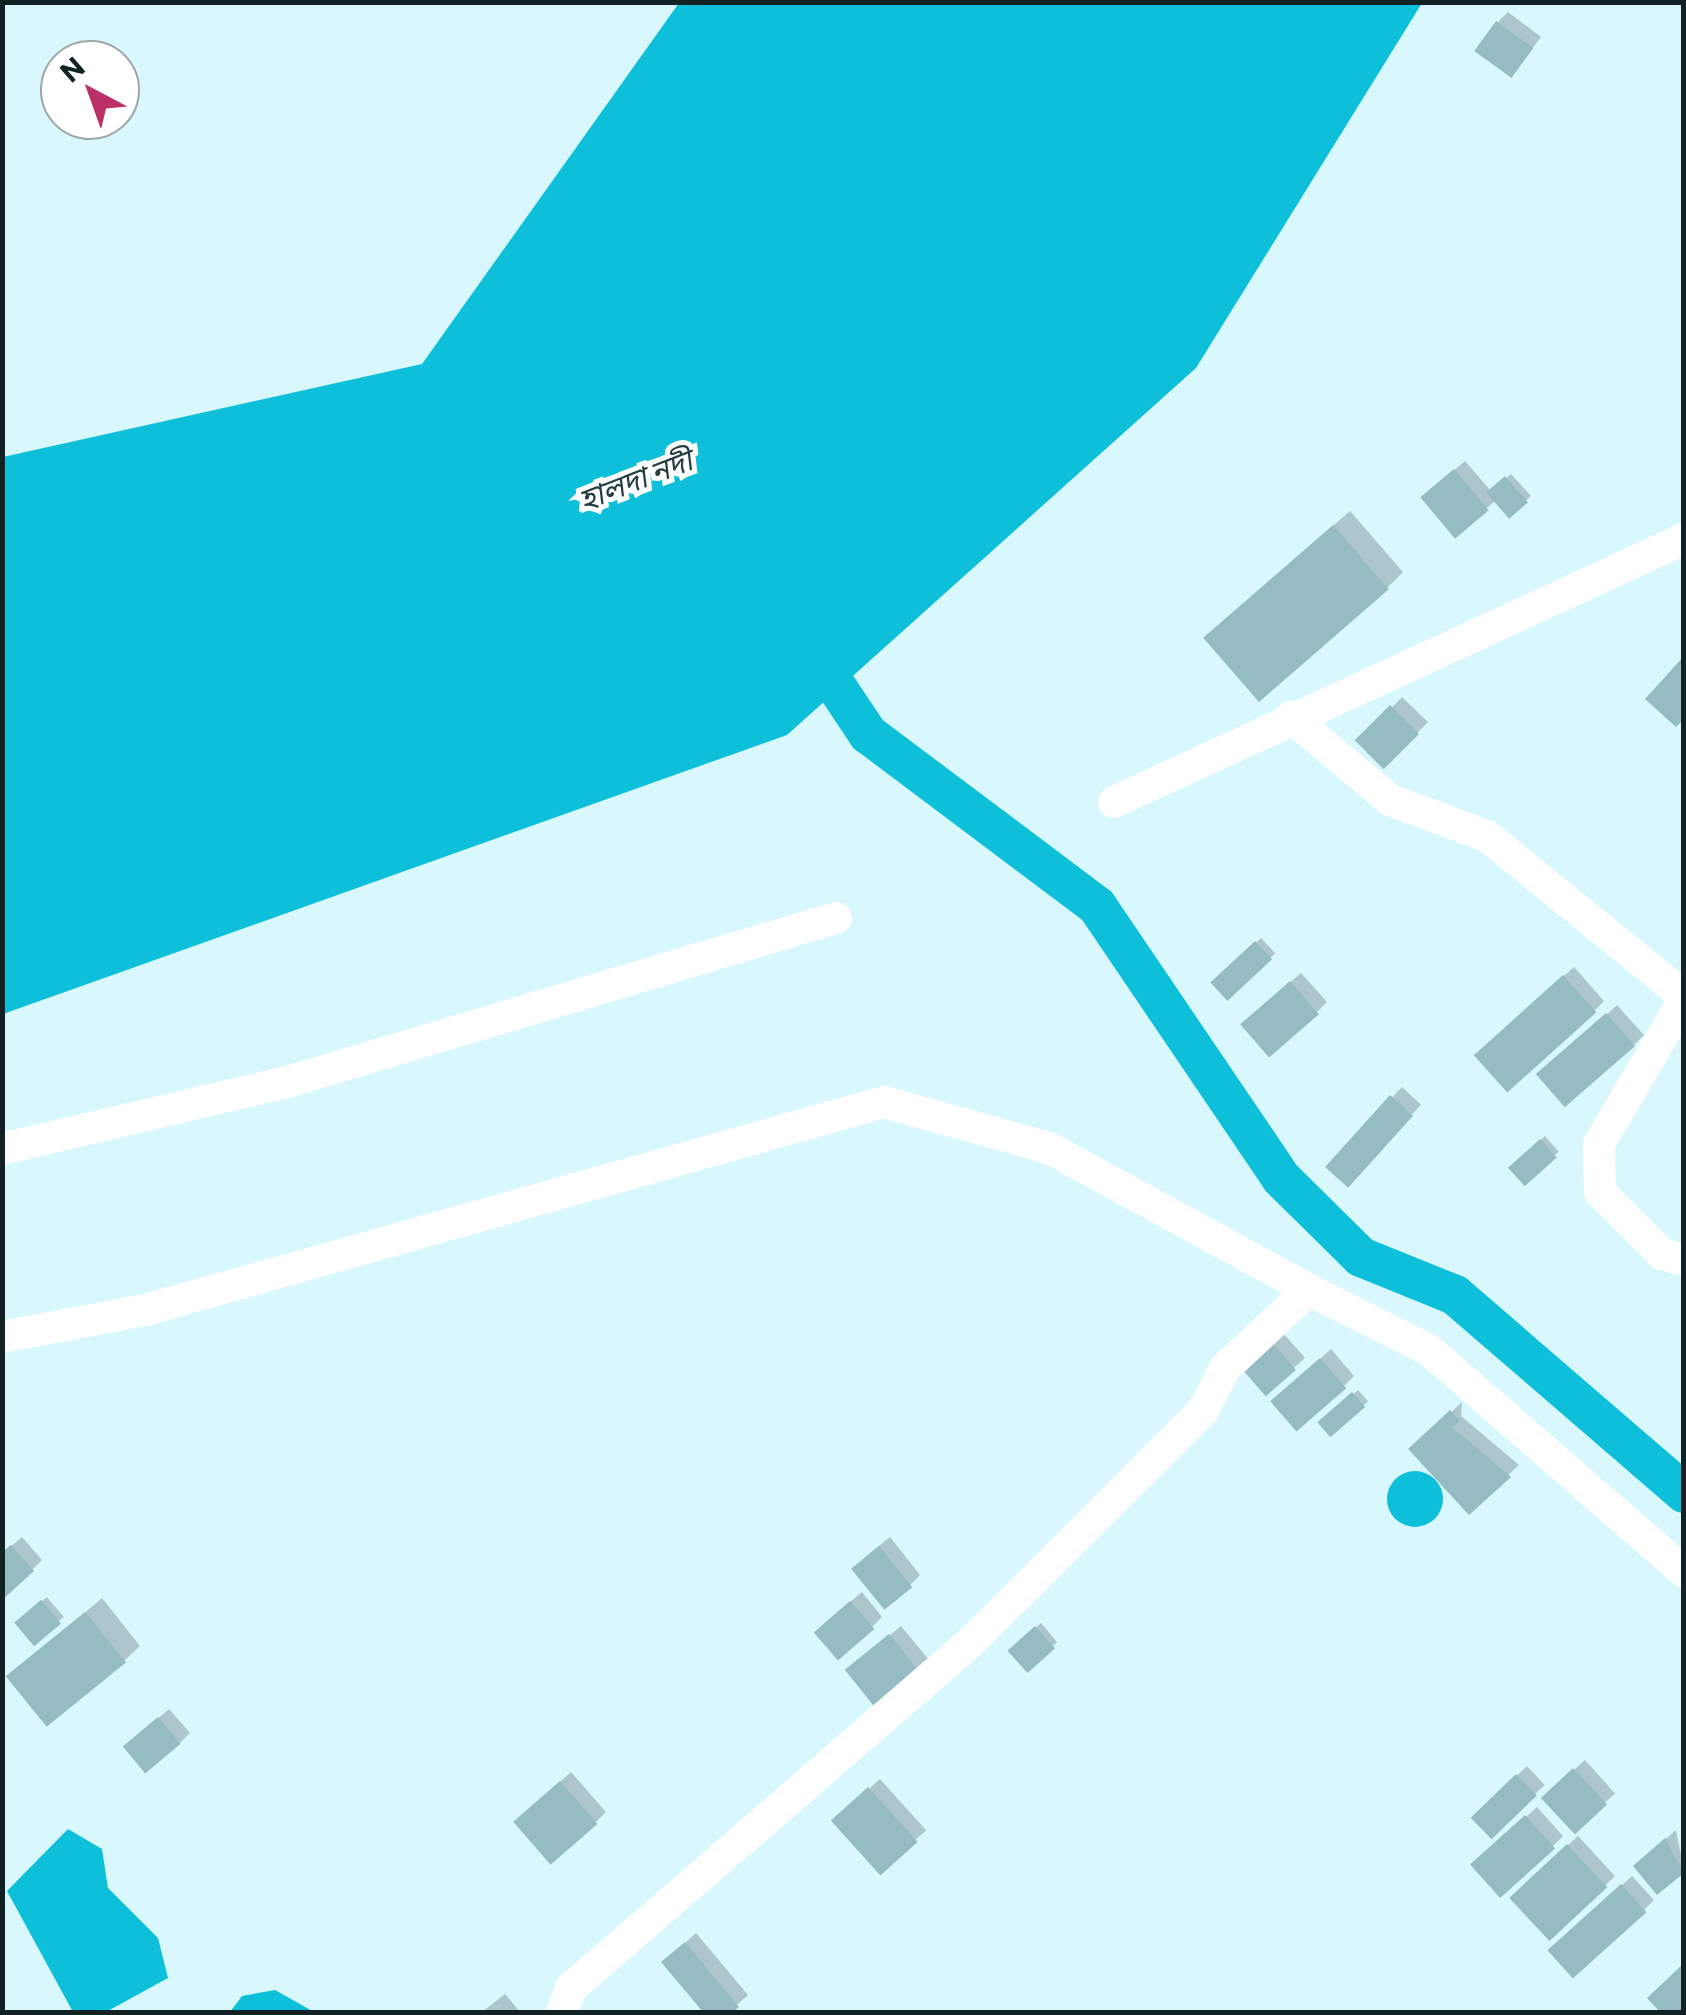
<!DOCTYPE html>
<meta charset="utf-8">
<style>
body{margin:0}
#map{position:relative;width:1686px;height:2015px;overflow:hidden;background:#d8f8fe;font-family:Commissioner,"Noto Sans Bengali",sans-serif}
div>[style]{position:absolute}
.water>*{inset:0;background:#0dbfd9}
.round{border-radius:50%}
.shadow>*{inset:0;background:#0003;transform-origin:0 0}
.canal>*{height:40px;margin:-20px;padding:0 20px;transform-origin:20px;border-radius:20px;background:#0dbfd9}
.building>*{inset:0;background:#95bbc3;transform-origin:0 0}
.street>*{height:32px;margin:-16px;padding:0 16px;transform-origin:16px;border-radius:16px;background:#fff}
span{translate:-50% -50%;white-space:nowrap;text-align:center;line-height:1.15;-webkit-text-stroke:10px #fff;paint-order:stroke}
.water-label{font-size:30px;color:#253e43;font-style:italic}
.frame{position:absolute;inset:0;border:5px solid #122124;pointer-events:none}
.north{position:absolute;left:40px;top:40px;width:100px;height:100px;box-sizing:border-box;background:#fff;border:2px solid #a0a6a7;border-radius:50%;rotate:319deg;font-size:28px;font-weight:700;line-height:40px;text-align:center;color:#122124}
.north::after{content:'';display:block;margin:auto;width:35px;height:45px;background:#bb3066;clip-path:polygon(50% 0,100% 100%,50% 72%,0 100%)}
</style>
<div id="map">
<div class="water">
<i style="clip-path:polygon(679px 3px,1422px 3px,1196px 368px,787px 735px,3px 1014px,3px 457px,422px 364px)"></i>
<i class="round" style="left:1387px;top:1471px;width:56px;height:56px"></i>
<i style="clip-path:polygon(68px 1829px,102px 1849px,108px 1888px,158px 1938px,168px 1978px,106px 2012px,73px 2012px,7px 1891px)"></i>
<i style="clip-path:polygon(275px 1990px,314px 2012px,230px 2012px,242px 1996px)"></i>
</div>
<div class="shadow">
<i style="clip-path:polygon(1508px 12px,1541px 37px,1520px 65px,1498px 22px)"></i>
<i style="clip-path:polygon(1465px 461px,1491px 491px,1511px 474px,1531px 496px,1509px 516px,1496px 500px,1487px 508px,1434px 488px)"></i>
<i style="clip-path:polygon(1350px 511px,1403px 572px,1387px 588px,1222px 623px)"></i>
<i style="left:1402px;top:697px;width:36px;height:62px;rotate:44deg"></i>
<i style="left:1261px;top:938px;width:21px;height:64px;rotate:47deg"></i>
<i style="clip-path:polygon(1574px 967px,1604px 1001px,1594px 1011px,1486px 1045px)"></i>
<i style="clip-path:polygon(1301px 973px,1327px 1002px,1317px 1012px,1253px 1014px)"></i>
<i style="clip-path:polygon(1617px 1005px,1644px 1035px,1634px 1045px,1551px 1066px)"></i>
<i style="left:1402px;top:1087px;width:26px;height:108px;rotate:43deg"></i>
<i style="left:1545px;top:1136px;width:21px;height:47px;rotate:49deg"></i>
<i style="left:1281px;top:1331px;width:36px;height:52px;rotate:48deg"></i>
<i style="clip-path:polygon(1331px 1349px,1354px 1376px,1344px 1386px,1284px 1391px)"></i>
<i style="left:1358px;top:1390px;width:15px;height:49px;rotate:48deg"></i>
<i style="clip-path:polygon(1462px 1402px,1461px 1416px,1519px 1465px,1470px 1511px,1412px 1449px)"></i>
<i style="clip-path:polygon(22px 1537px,42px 1560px,32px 1570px,2px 1554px)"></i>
<i style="clip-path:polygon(890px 1537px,920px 1575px,910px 1585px,864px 1558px)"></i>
<i style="clip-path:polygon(862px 1592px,882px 1617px,872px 1627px,826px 1622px)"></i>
<i style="left:47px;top:1597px;width:26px;height:40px;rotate:50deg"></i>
<i style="clip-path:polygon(102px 1598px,140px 1646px,124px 1661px,10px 1677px)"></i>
<i style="left:1041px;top:1623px;width:25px;height:41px;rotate:50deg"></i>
<i style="clip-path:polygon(901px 1626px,929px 1660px,918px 1670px,859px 1661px)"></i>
<i style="clip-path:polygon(169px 1709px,190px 1733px,180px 1743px,137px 1737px)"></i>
<i style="left:1585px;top:1760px;width:45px;height:56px;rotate:48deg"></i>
<i style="left:1527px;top:1766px;width:26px;height:74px;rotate:47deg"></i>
<i style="clip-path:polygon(571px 1772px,606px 1812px,596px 1822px,527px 1811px)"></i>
<i style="left:880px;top:1779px;width:69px;height:62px;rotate:48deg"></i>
<i style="clip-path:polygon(1537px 1807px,1563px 1836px,1553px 1846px,1483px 1855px)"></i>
<i style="clip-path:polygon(1676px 1830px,1684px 1870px,1657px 1892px,1646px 1856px)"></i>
<i style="clip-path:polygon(1578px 1836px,1615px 1876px,1605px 1886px,1522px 1887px)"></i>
<i style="clip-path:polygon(1632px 1876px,1654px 1900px,1644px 1910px,1561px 1941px)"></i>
<i style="clip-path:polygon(696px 1933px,748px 1995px,729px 2012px,706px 2012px,664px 1962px)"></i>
<i style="clip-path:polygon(505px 1994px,520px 2012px,482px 2012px)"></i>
</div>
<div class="canal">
<i style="left:810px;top:647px;width:105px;rotate:56.3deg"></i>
<i style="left:868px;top:734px;width:286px;rotate:36.9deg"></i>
<i style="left:1097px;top:906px;width:328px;rotate:55.9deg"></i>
<i style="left:1281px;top:1178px;width:112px;rotate:44.6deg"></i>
<i style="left:1361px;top:1257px;width:101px;rotate:22deg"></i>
<i style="left:1455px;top:1295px;width:303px;rotate:40.8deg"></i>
</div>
<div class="building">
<i style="left:1496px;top:21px;width:46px;height:37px;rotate:36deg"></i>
<i style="left:1454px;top:469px;width:54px;height:44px;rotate:50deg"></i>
<i style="left:1505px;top:476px;width:35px;height:25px;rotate:49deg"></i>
<i style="left:1333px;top:525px;width:85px;height:172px;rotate:49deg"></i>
<i style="clip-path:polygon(1684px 656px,1684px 719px,1676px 727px,1645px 699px)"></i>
<i style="left:1390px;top:705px;width:41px;height:50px;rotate:45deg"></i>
<i style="left:1255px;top:941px;width:25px;height:61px;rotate:47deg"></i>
<i style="left:1563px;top:975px;width:50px;height:120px;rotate:48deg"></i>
<i style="left:1290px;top:981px;width:44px;height:66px;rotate:49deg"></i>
<i style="left:1606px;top:1013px;width:44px;height:93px;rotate:49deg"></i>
<i style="left:1390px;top:1095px;width:31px;height:97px;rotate:42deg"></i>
<i style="left:1540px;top:1139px;width:25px;height:43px;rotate:48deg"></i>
<i style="left:1269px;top:1339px;width:41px;height:40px;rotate:49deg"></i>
<i style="left:1320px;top:1358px;width:40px;height:66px;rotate:49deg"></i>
<i style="left:1352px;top:1392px;width:20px;height:46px;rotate:49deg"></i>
<i style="clip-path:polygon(1450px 1410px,1460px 1421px,1452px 1427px,1511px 1477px,1469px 1515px,1408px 1449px)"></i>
<i style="clip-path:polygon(11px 1545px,34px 1571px,2px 1600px,2px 1552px)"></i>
<i style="left:879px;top:1546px;width:53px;height:36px;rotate:51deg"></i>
<i style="left:41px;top:1600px;width:31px;height:35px;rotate:50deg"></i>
<i style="left:850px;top:1601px;width:37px;height:48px;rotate:49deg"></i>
<i style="left:85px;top:1612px;width:65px;height:102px;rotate:51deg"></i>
<i style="left:1035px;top:1626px;width:30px;height:37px;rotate:48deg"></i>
<i style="left:889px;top:1634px;width:49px;height:57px;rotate:51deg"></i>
<i style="left:158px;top:1717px;width:35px;height:46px;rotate:50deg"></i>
<i style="left:1573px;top:1768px;width:50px;height:44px;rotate:47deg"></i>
<i style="left:1516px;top:1774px;width:30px;height:63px;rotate:46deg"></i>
<i style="left:560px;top:1781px;width:57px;height:62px;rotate:49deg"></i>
<i style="left:868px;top:1787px;width:74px;height:50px;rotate:48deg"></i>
<i style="left:1525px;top:1815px;width:45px;height:74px;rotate:48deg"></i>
<i style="clip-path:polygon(1665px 1838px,1684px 1873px,1657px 1895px,1633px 1866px)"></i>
<i style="left:1567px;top:1844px;width:59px;height:79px;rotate:47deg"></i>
<i style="left:1621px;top:1884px;width:38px;height:99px;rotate:48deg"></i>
<i style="clip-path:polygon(685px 1942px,739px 2007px,733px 2012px,703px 2012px,661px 1962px)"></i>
<i style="clip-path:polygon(1684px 1963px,1684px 2012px,1660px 2012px,1647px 1998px)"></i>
</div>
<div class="street">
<i style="left:1291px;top:717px;width:129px;rotate:40deg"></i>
<i style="left:1390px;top:800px;width:103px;rotate:20.4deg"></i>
<i style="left:1487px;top:836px;width:254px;rotate:39.1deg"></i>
<i style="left:1114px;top:802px;width:628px;rotate:-24.77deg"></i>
<i style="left:1684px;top:1000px;width:167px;rotate:120.6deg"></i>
<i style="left:1599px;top:1144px;width:48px;rotate:88.8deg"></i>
<i style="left:1600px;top:1192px;width:88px;rotate:45deg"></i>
<i style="left:1662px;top:1254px;width:23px;rotate:15deg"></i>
<i style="left:2px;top:1149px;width:293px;rotate:-13.2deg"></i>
<i style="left:287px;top:1082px;width:573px;rotate:-16.63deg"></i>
<i style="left:2px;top:1337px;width:146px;rotate:-10.7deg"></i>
<i style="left:145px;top:1310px;width:768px;rotate:-15.72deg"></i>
<i style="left:884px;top:1102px;width:171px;rotate:15.6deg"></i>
<i style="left:1049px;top:1148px;width:296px;rotate:28.6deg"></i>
<i style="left:562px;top:2012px;width:26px;rotate:-69deg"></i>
<i style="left:571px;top:1988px;width:529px;rotate:-40.86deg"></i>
<i style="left:971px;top:1642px;width:327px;rotate:-44.9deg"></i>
<i style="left:1203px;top:1411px;width:48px;rotate:-62.9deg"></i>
<i style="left:1225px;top:1368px;width:115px;rotate:-42.9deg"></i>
<i style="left:1309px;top:1290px;width:134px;rotate:26.6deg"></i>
<i style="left:1429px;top:1350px;width:338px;rotate:41deg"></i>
</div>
<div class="water-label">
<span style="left:635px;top:479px;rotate:-21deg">হালদা নদী</span>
</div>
<div class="frame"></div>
<div class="north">N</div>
</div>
